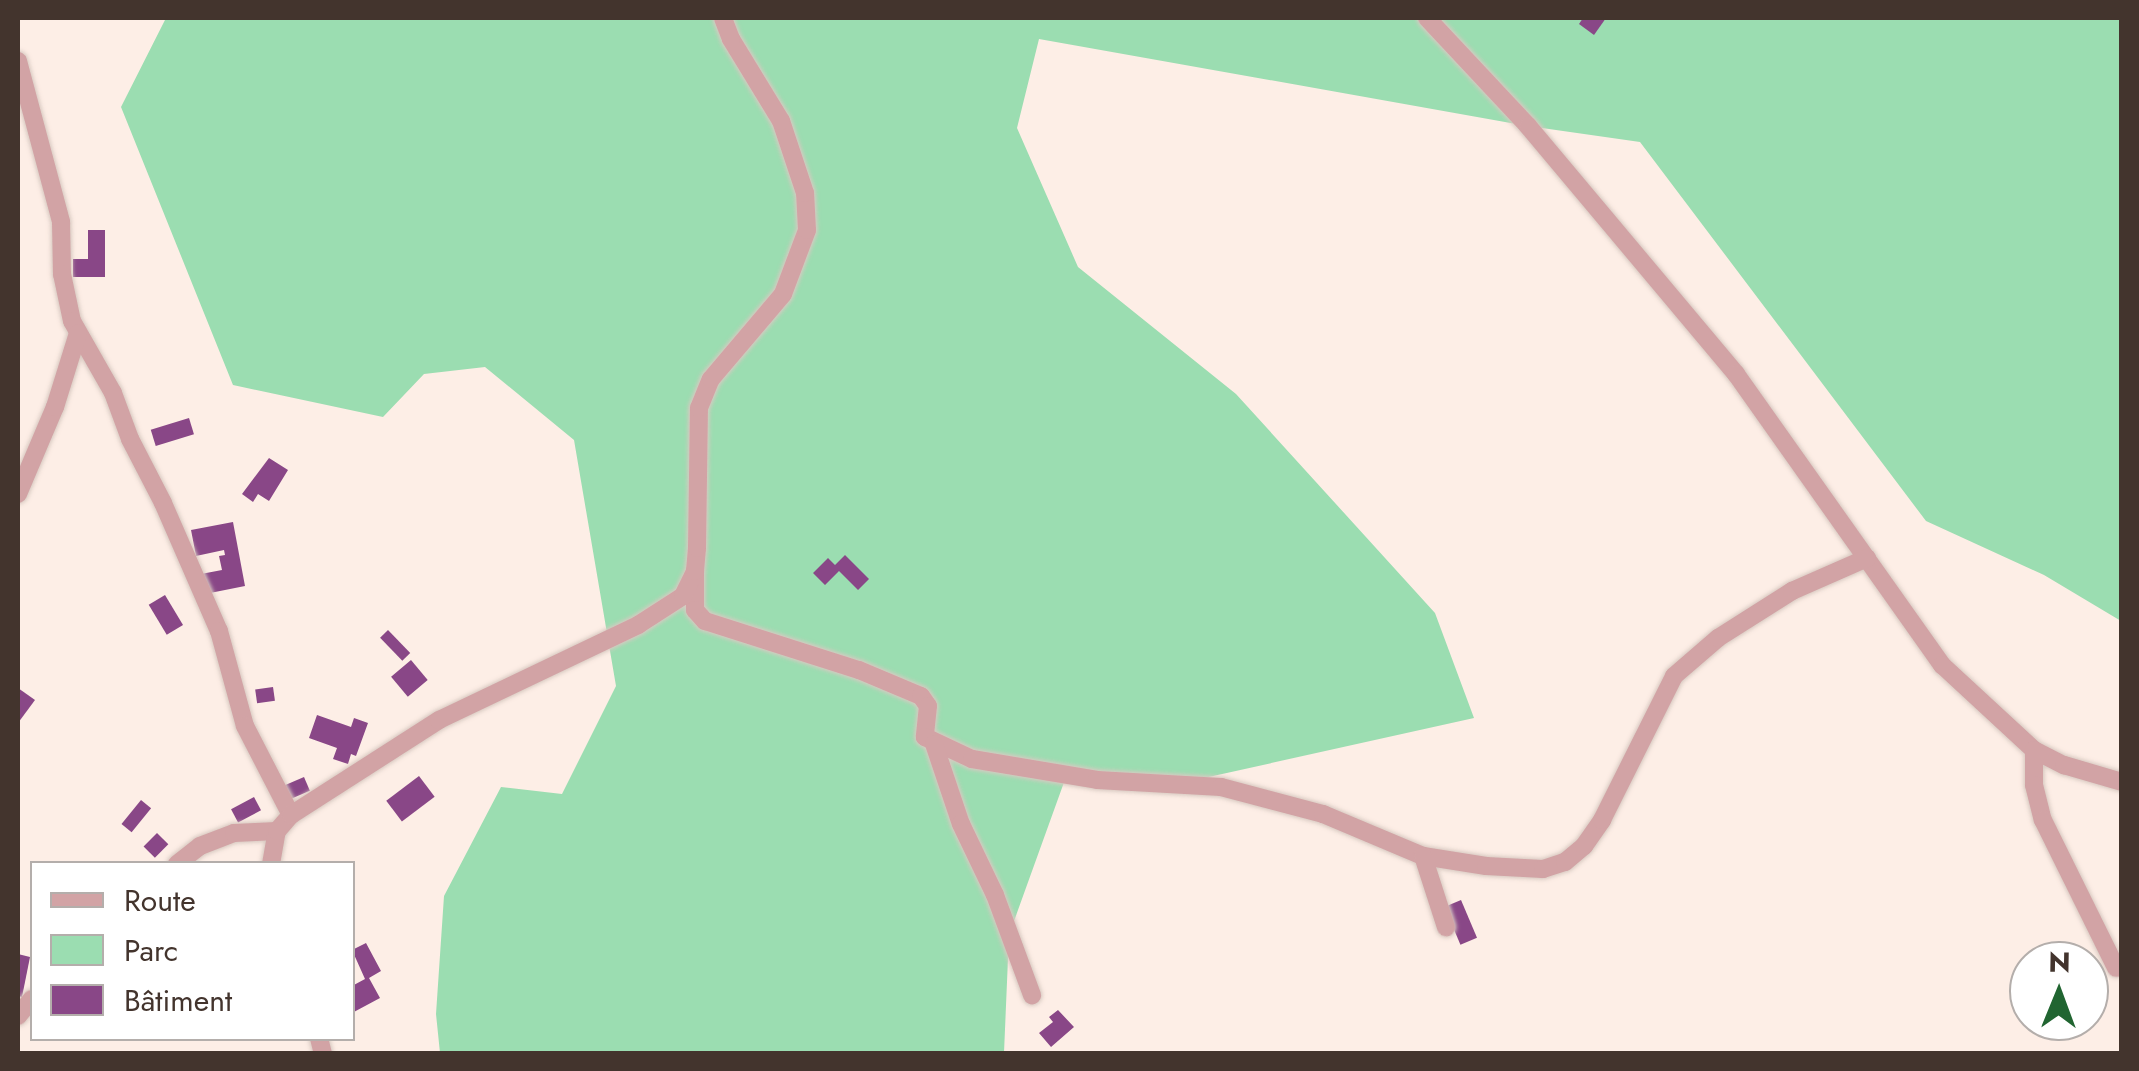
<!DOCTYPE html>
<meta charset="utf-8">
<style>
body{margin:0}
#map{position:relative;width:2139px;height:1071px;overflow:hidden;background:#fdeee6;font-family:Jost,sans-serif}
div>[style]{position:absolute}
.green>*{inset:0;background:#9bddb1}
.building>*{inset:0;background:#894787;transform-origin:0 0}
.roads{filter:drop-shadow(0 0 2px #d8c9c1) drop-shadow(0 0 2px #d8c9c1)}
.minor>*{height:18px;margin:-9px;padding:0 9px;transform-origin:9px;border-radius:9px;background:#d2a3a5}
span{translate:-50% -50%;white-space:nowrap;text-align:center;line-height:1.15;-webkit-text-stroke:10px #fff;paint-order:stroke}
.frame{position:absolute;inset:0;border:20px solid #43342d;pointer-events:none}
.legend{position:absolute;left:30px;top:861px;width:325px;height:180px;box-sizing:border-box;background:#fff;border:2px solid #b4aeab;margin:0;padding:12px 18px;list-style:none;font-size:30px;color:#43342d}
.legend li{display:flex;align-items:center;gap:20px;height:50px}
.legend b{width:50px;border:2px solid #b4aeab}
.north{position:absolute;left:2009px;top:941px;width:100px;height:100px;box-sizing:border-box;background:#fff;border:2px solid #b4aeab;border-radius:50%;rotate:1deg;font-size:28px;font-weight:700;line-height:40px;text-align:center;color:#43342d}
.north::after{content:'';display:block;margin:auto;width:35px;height:45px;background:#216531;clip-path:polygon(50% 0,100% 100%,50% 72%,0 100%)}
</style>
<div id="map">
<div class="green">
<i style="clip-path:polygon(166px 18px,2121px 18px,2121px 621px,2044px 575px,1926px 521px,1640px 142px,1528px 126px,1039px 39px,1017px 128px,1078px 267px,1236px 394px,1435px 613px,1474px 718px,1186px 782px,1067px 774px,1009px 935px,1004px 1053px,440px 1053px,436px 1014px,444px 896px,501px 787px,562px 794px,616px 686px,574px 440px,485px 367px,424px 374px,383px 417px,233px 385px,121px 107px)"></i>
</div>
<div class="building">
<i style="clip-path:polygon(1583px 18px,1606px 18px,1594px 35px,1579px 24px)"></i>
<i style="clip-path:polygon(88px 230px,105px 230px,105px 277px,73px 277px,73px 259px,88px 259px)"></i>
<i style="left:189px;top:418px;width:17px;height:40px;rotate:73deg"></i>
<i style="clip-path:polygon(269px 458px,288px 470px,269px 501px,258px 494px,253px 502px,242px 494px)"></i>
<i style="clip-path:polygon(233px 522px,245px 586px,205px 594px,201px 574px,222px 570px,219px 556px,225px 555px,224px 550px,196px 556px,191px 530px)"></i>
<i style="clip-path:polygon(845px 555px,869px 579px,858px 590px,839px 571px,825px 585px,813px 573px,828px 558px,835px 565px)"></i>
<i style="left:165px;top:595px;width:35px;height:19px;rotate:59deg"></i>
<i style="left:388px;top:630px;width:32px;height:11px;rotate:46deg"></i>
<i style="left:411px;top:660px;width:26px;height:26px;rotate:50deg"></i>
<i style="left:273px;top:687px;width:14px;height:18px;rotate:82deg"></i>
<i style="clip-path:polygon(18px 688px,35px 700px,18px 723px)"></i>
<i style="clip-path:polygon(317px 715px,351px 727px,354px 718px,368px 723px,356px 756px,351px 754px,348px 764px,333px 759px,337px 748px,309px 738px)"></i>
<i style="left:419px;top:776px;width:26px;height:41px;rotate:53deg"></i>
<i style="left:304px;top:777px;width:15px;height:24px;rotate:67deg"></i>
<i style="left:254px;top:797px;width:15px;height:26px;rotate:62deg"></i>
<i style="left:141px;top:800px;width:13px;height:31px;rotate:39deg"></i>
<i style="left:157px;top:833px;width:16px;height:19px;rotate:45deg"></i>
<i style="left:1461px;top:900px;width:41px;height:18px;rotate:67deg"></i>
<i style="clip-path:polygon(366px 943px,381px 971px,369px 978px,380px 998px,352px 1013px,352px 986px,365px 979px,352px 950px)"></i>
<i style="clip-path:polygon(18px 954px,30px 957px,22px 997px,18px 996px)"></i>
<i style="clip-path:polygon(1058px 1010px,1074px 1027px,1051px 1047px,1039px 1033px,1053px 1022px,1049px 1017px)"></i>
</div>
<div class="roads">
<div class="minor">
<i style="left:1427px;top:18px;width:148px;rotate:46.9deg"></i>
<i style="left:1528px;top:126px;width:324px;rotate:50deg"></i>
<i style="left:1736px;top:374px;width:357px;rotate:54.7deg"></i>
<i style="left:1942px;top:665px;width:125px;rotate:42.7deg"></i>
<i style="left:2034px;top:750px;width:34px;rotate:27deg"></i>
<i style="left:2064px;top:765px;width:60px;rotate:16.3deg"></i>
<i style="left:18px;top:61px;width:167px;rotate:75deg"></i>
<i style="left:61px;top:222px;width:52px;rotate:88.9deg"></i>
<i style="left:62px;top:274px;width:48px;rotate:78deg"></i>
<i style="left:72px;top:321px;width:83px;rotate:60.3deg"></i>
<i style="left:113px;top:393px;width:49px;rotate:69.7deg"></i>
<i style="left:130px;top:439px;width:72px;rotate:62.7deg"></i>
<i style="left:163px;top:503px;width:140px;rotate:66.4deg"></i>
<i style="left:219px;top:631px;width:98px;rotate:74.7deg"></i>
<i style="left:245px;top:726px;width:100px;rotate:62.7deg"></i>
<i style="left:18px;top:494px;width:95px;rotate:-67deg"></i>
<i style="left:55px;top:407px;width:77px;rotate:-72.7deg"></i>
<i style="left:695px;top:571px;width:39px;rotate:90deg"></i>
<i style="left:695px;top:610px;width:15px;rotate:48deg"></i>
<i style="left:705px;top:621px;width:162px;rotate:17.7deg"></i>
<i style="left:859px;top:670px;width:67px;rotate:22.8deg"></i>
<i style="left:921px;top:696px;width:12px;rotate:55deg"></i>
<i style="left:928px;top:706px;width:31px;rotate:96deg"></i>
<i style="left:925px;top:737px;width:52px;rotate:25.1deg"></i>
<i style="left:972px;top:759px;width:127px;rotate:9.5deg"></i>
<i style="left:1097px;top:780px;width:124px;rotate:3.2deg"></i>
<i style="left:1221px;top:787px;width:106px;rotate:14.8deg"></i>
<i style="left:1323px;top:814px;width:108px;rotate:22.8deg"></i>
<i style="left:1423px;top:856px;width:64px;rotate:9deg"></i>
<i style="left:1486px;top:866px;width:57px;rotate:3deg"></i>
<i style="left:1543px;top:869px;width:23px;rotate:-18deg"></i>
<i style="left:1565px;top:862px;width:25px;rotate:-40deg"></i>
<i style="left:1584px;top:846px;width:32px;rotate:-55deg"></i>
<i style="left:1602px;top:820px;width:161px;rotate:-63.4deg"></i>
<i style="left:1674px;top:676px;width:58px;rotate:-40.8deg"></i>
<i style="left:1718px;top:638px;width:88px;rotate:-32.4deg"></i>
<i style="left:1792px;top:591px;width:82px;rotate:-23.7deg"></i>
<i style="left:934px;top:744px;width:84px;rotate:71.4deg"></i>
<i style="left:961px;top:824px;width:79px;rotate:64.4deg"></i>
<i style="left:995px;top:895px;width:107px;rotate:69.7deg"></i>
<i style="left:2034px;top:750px;width:35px;rotate:90deg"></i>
<i style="left:2034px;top:785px;width:36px;rotate:76deg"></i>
<i style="left:2043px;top:820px;width:165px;rotate:63.7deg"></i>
<i style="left:1423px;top:856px;width:75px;rotate:72.1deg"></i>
<i style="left:177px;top:864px;width:29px;rotate:-38deg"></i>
<i style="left:200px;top:846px;width:36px;rotate:-21deg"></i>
<i style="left:234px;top:833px;width:43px;rotate:-2.7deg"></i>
<i style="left:271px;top:864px;width:34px;rotate:-80deg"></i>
<i style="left:277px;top:831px;width:21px;rotate:-49deg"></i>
<i style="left:291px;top:815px;width:176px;rotate:-32.7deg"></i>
<i style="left:439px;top:720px;width:221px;rotate:-25.5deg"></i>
<i style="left:638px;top:625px;width:54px;rotate:-32.8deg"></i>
<i style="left:683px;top:596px;width:28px;rotate:-64deg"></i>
<i style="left:695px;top:571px;width:23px;rotate:-85deg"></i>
<i style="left:697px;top:548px;width:140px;rotate:-89.2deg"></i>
<i style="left:699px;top:408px;width:31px;rotate:-68deg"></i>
<i style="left:711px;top:379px;width:111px;rotate:-49.7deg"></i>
<i style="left:783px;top:294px;width:68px;rotate:-69.4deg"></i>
<i style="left:807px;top:230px;width:37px;rotate:-93deg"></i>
<i style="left:805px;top:193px;width:76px;rotate:-108.4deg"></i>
<i style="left:781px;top:121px;width:96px;rotate:-121.4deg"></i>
<i style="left:731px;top:39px;width:22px;rotate:-111deg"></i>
<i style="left:18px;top:1016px;width:22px;rotate:-51deg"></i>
<i style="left:319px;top:1038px;width:16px;rotate:76deg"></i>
</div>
</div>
<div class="frame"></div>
<ul class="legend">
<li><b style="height:12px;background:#d2a3a5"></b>Route</li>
<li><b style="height:28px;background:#9bddb1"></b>Parc</li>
<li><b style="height:28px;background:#894787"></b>Bâtiment</li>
</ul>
<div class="north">N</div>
</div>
